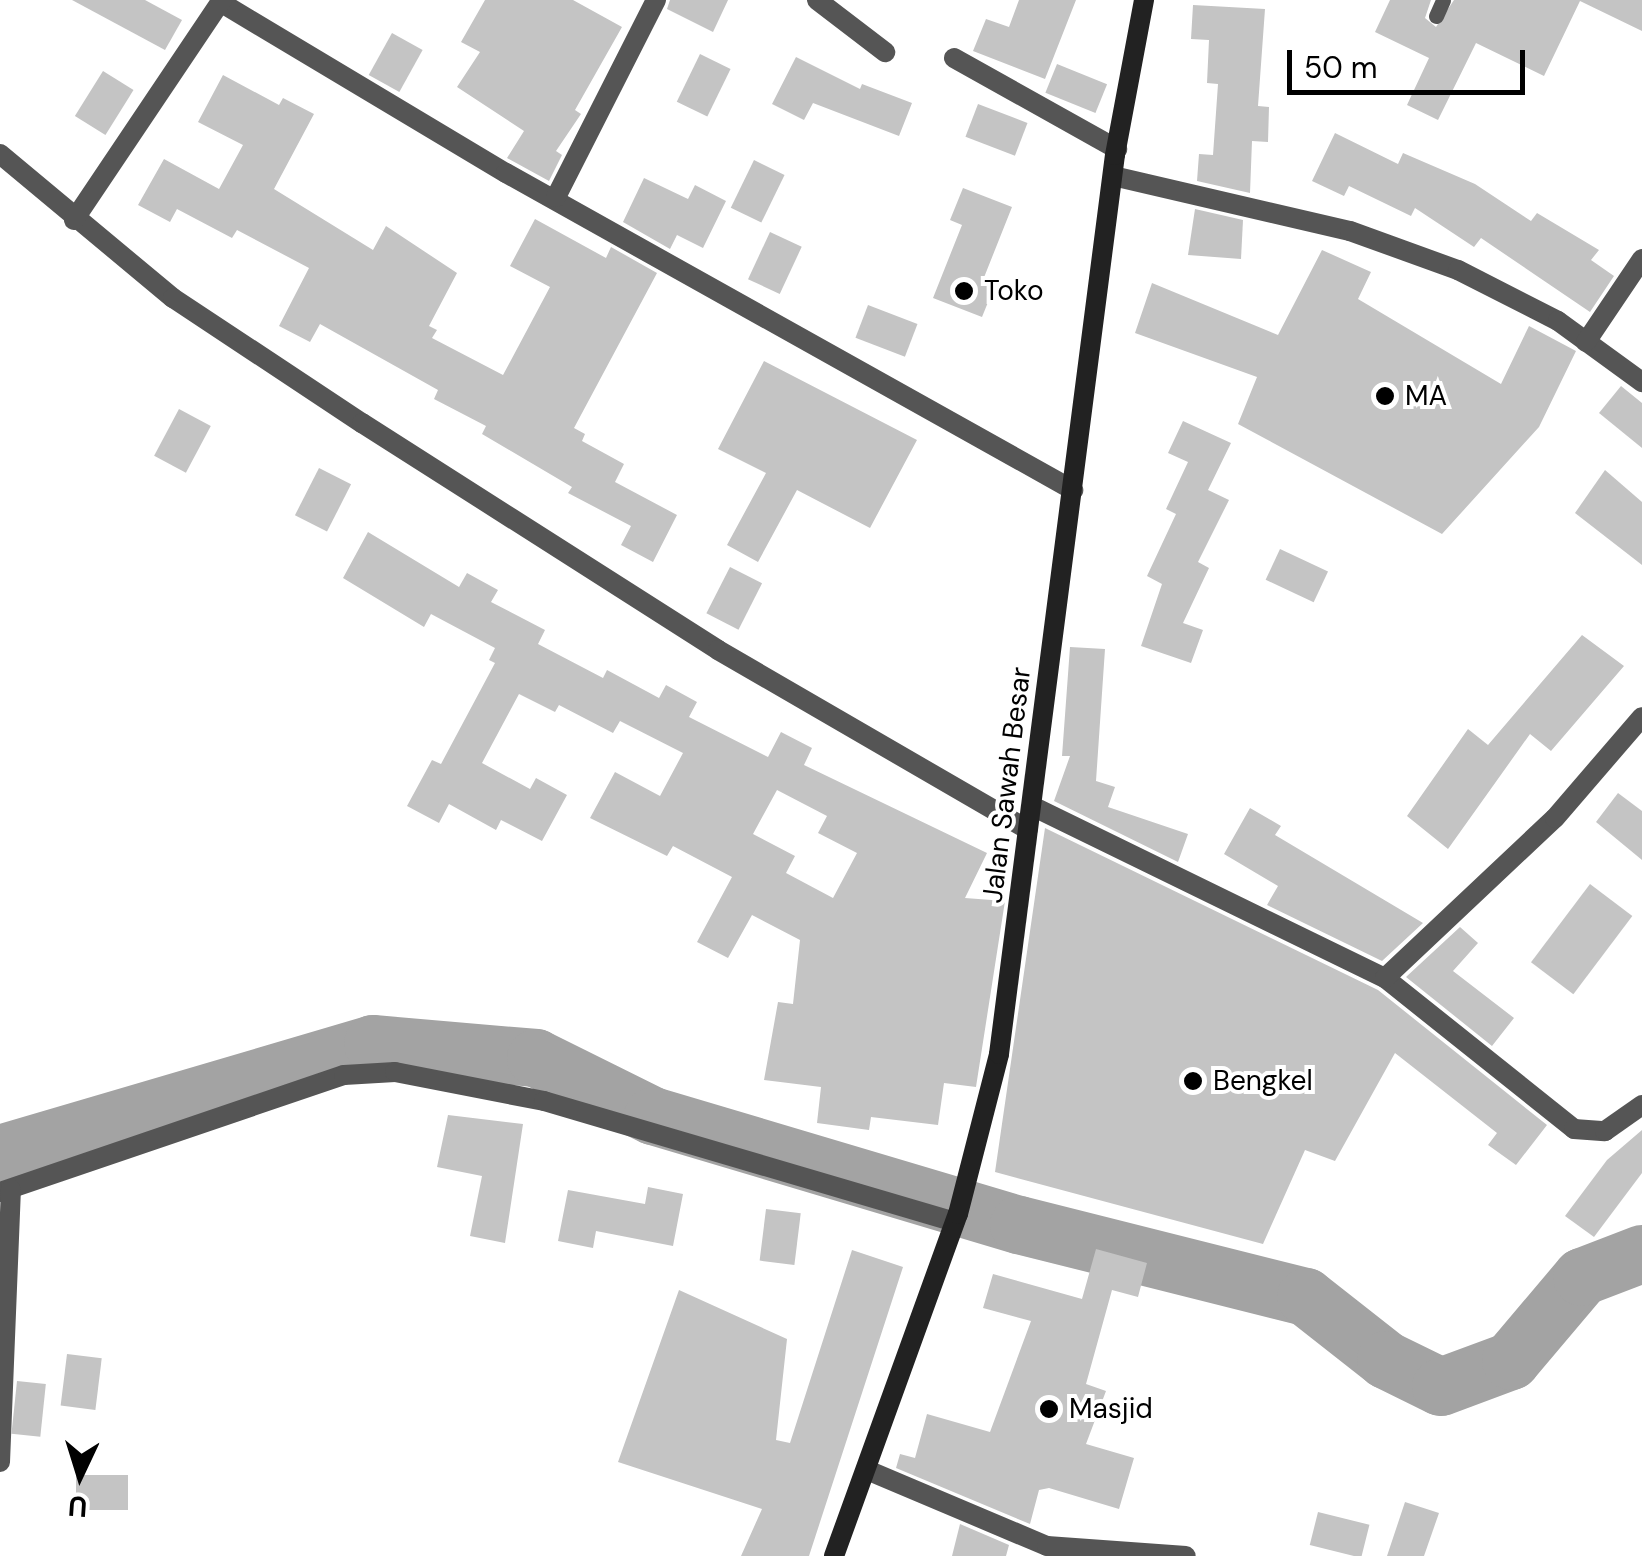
<!DOCTYPE html>
<style>
body{margin:0}
#map{position:relative;width:1642px;height:1556px;overflow:hidden;background:#fff;font-family:"DM Sans",sans-serif}
div>[style]{position:absolute}
.river>*{height:58px;margin:-29px;padding:0 29px;transform-origin:29px;border-radius:29px;background:#a3a3a3}
.building>*{inset:0;background:#c4c4c4;transform-origin:0 0}
.service>*{height:15px;margin:-7.5px;padding:0 7.5px;transform-origin:7.5px;border-radius:7.5px;background:#555}
.minor>*{height:20px;margin:-10px;padding:0 10px;transform-origin:10px;border-radius:10px;background:#555}
.secondary>*{height:20px;margin:-10px;padding:0 10px;transform-origin:10px;border-radius:10px;background:#222}
.dots>*{width:28px;height:28px;translate:-50% -50%;box-sizing:border-box;border:5px solid #fff;border-radius:50%}
span{translate:-50% -50%;white-space:nowrap;text-align:center;line-height:1.15;-webkit-text-stroke:8px #fff;paint-order:stroke}
.poi-label{font-size:28px;color:#000}
.left{translate:0 -50%;text-align:left}
.street-label{font-size:28px;color:#000}
.north{position:absolute;left:30px;top:1426px;width:100px;height:100px;-webkit-text-stroke:8px #fff;paint-order:stroke;rotate:184deg;font-size:28px;font-weight:700;line-height:40px;text-align:center;color:#000}
.north::after{content:'';display:block;margin:auto;width:35px;height:45px;background:#000;clip-path:polygon(50% 0,100% 100%,50% 72%,0 100%)}
.scale{position:absolute;left:1287px;top:50px;width:238px;height:45px;box-sizing:border-box;border:5px solid #000;border-top:0;padding-left:12px;font-size:30px;line-height:35px;white-space:nowrap;color:#000;-webkit-text-stroke:8px #fff;paint-order:stroke}
</style>
<div id="map">
<div class="river">
<i style="left:0;top:1154px;width:389px;rotate:-16.4deg"></i>
<i style="left:373px;top:1044px;width:164px;rotate:4.9deg"></i>
<i style="left:536px;top:1058px;width:131px;rotate:26.4deg"></i>
<i style="left:653px;top:1116px;width:382px;rotate:16.6deg"></i>
<i style="left:1019px;top:1225px;width:296px;rotate:14.1deg"></i>
<i style="left:1306px;top:1297px;width:102px;rotate:38.2deg"></i>
<i style="left:1386px;top:1360px;width:61px;rotate:26.1deg"></i>
<i style="left:1441px;top:1387px;width:75px;rotate:-20.4deg"></i>
<i style="left:1511px;top:1361px;width:110px;rotate:-49.8deg"></i>
<i style="left:1582px;top:1277px;width:64px;rotate:-21deg"></i>
</div>
<div class="building">
<i style="clip-path:polygon(72px 0,145px 0,182px 20px,165px 50px)"></i>
<i style="clip-path:polygon(485px 0,573px 0,622px 27px,575px 110px,581px 114px,556px 151px,562px 155px,549px 181px,507px 158px,524px 131px,457px 87px,480px 52px,461px 42px)"></i>
<i style="clip-path:polygon(670px 0,728px 0,713px 32px,667px 9px)"></i>
<i style="clip-path:polygon(1019px 0,1076px 0,1045px 79px,973px 51px,986px 19px,1009px 27px)"></i>
<i style="clip-path:polygon(1390px 0,1431px 0,1425px 18px,1436px 27px,1454px 0,1642px 0,1642px 31px,1580px 1px,1544px 76px,1476px 43px,1438px 120px,1407px 105px,1429px 58px,1375px 32px)"></i>
<i style="clip-path:polygon(1193px 5px,1265px 9px,1258px 106px,1269px 107px,1268px 142px,1252px 141px,1250px 193px,1197px 181px,1199px 154px,1213px 155px,1218px 84px,1207px 83px,1209px 40px,1191px 39px)"></i>
<i style="left:392px;top:33px;width:35px;height:48px;rotate:29deg"></i>
<i style="left:700px;top:54px;width:34px;height:53px;rotate:26deg"></i>
<i style="clip-path:polygon(796px 57px,860px 89px,862px 84px,912px 103px,899px 136px,813px 103px,804px 120px,772px 104px)"></i>
<i style="left:1057px;top:64px;width:54px;height:31px;rotate:22deg"></i>
<i style="left:103px;top:71px;width:36px;height:53px;rotate:32deg"></i>
<i style="clip-path:polygon(223px 75px,279px 105px,283px 98px,314px 114px,274px 189px,373px 250px,386px 226px,457px 273px,429px 326px,437px 330px,432px 338px,503px 375px,550px 287px,510px 266px,535px 219px,606px 258px,611px 247px,657px 273px,574px 428px,585px 434px,582px 441px,624px 464px,615px 482px,677px 515px,653px 562px,621px 545px,631px 526px,568px 493px,572px 487px,482px 434px,486px 426px,434px 399px,438px 390px,320px 324px,310px 342px,279px 326px,309px 268px,237px 230px,232px 238px,177px 209px,170px 222px,138px 205px,164px 159px,219px 189px,243px 145px,198px 122px)"></i>
<i style="left:978px;top:104px;width:53px;height:35px;rotate:21deg"></i>
<i style="clip-path:polygon(1335px 133px,1398px 164px,1403px 153px,1475px 184px,1531px 221px,1537px 213px,1599px 250px,1591px 260px,1614px 276px,1590px 312px,1481px 238px,1474px 247px,1415px 208px,1411px 216px,1349px 186px,1344px 196px,1312px 181px)"></i>
<i style="left:754px;top:160px;width:34px;height:53px;rotate:26deg"></i>
<i style="clip-path:polygon(644px 178px,688px 199px,695px 185px,726px 201px,703px 248px,677px 235px,670px 249px,623px 222px)"></i>
<i style="clip-path:polygon(963px 188px,1012px 207px,983px 280px,995px 285px,982px 317px,933px 298px,962px 225px,950px 220px)"></i>
<i style="clip-path:polygon(1195px 209px,1243px 220px,1241px 259px,1188px 255px)"></i>
<i style="left:770px;top:232px;width:35px;height:52px;rotate:25deg"></i>
<i style="clip-path:polygon(1322px 250px,1371px 272px,1358px 299px,1501px 384px,1529px 326px,1576px 351px,1539px 427px,1442px 534px,1238px 424px,1257px 377px,1135px 333px,1152px 283px,1278px 335px)"></i>
<i style="left:868px;top:305px;width:53px;height:35px;rotate:21deg"></i>
<i style="clip-path:polygon(764px 361px,917px 440px,870px 528px,797px 490px,758px 562px,727px 545px,766px 473px,718px 449px)"></i>
<i style="clip-path:polygon(1621px 386px,1642px 403px,1642px 448px,1599px 413px)"></i>
<i style="left:179px;top:409px;width:36px;height:53px;rotate:28deg"></i>
<i style="clip-path:polygon(1183px 421px,1231px 443px,1208px 490px,1229px 500px,1198px 562px,1209px 568px,1183px 623px,1203px 630px,1191px 663px,1141px 646px,1162px 584px,1147px 576px,1176px 514px,1166px 509px,1188px 462px,1168px 453px)"></i>
<i style="left:319px;top:468px;width:36px;height:53px;rotate:27deg"></i>
<i style="clip-path:polygon(1605px 470px,1642px 502px,1642px 565px,1575px 513px)"></i>
<i style="clip-path:polygon(evenodd,368px 532px,459px 587px,467px 573px,498px 590px,491px 602px,545px 630px,538px 644px,603px 678px,607px 670px,659px 698px,666px 685px,697px 702px,689px 717px,768px 757px,781px 732px,812px 748px,804px 765px,987px 853px,965px 898px,1005px 901px,976px 1087px,944px 1083px,938px 1125px,871px 1117px,869px 1130px,817px 1123px,821px 1087px,764px 1080px,778px 1002px,793px 1004px,800px 940px,752px 915px,728px 958px,697px 942px,732px 877px,673px 846px,667px 856px,590px 818px,615px 772px,660px 796px,683px 753px,620px 721px,613px 733px,559px 705px,555px 712px,519px 694px,482px 763px,530px 789px,536px 778px,567px 795px,542px 841px,501px 820px,496px 830px,449px 804px,439px 823px,407px 806px,432px 760px,441px 764px,495px 663px,489px 660px,495px 648px,431px 614px,424px 627px,343px 578px,368px 532px,777px 790px,827px 816px,818px 833px,857px 853px,833px 898px,786px 873px,795px 856px,753px 834px,777px 790px)"></i>
<i style="left:1280px;top:549px;width:53px;height:34px;rotate:25deg"></i>
<i style="left:730px;top:567px;width:36px;height:52px;rotate:27deg"></i>
<i style="clip-path:polygon(1582px 635px,1624px 666px,1551px 751px,1530px 734px,1448px 849px,1407px 816px,1468px 729px,1488px 745px)"></i>
<i style="clip-path:polygon(1070px 647px,1105px 649px,1096px 781px,1115px 787px,1108px 807px,1188px 834px,1178px 862px,1054px 801px,1070px 756px,1062px 756px)"></i>
<i style="clip-path:polygon(1618px 793px,1642px 811px,1642px 860px,1596px 822px)"></i>
<i style="clip-path:polygon(1250px 808px,1281px 826px,1275px 835px,1423px 923px,1382px 961px,1267px 905px,1278px 886px,1224px 854px)"></i>
<i style="clip-path:polygon(1045px 828px,1378px 990px,1547px 1125px,1516px 1165px,1488px 1145px,1497px 1133px,1395px 1053px,1335px 1161px,1305px 1150px,1263px 1244px,995px 1172px)"></i>
<i style="left:1590px;top:884px;width:53px;height:98px;rotate:37deg"></i>
<i style="clip-path:polygon(1460px 927px,1478px 943px,1453px 971px,1514px 1018px,1492px 1046px,1406px 977px)"></i>
<i style="clip-path:polygon(448px 1115px,523px 1124px,505px 1243px,470px 1236px,482px 1176px,437px 1167px)"></i>
<i style="clip-path:polygon(1642px 1130px,1642px 1173px,1594px 1237px,1565px 1216px,1607px 1160px)"></i>
<i style="clip-path:polygon(648px 1187px,683px 1194px,673px 1246px,596px 1231px,593px 1248px,558px 1241px,568px 1190px,645px 1204px)"></i>
<i style="left:766px;top:1209px;width:35px;height:52px;rotate:7deg"></i>
<i style="clip-path:polygon(1096px 1249px,1147px 1263px,1138px 1297px,1112px 1290px,1086px 1384px,1106px 1391px,1086px 1444px,1134px 1458px,1119px 1509px,1049px 1488px,1039px 1490px,1030px 1524px,896px 1468px,900px 1454px,915px 1458px,927px 1414px,990px 1432px,1031px 1321px,983px 1308px,993px 1274px,1082px 1299px)"></i>
<i style="clip-path:polygon(852px 1250px,903px 1267px,809px 1556px,741px 1556px,762px 1509px,618px 1462px,679px 1290px,787px 1339px,776px 1440px,790px 1443px)"></i>
<i style="left:67px;top:1354px;width:35px;height:52px;rotate:7deg"></i>
<i style="left:17px;top:1381px;width:29px;height:53px;rotate:6deg"></i>
<i style="left:76px;top:1475px;width:52px;height:35px"></i>
<i style="clip-path:polygon(1405px 1502px,1439px 1513px,1424px 1556px,1387px 1556px)"></i>
<i style="left:1318px;top:1512px;width:53px;height:34px;rotate:14deg"></i>
<i style="clip-path:polygon(960px 1524px,1009px 1545px,1006px 1556px,952px 1556px)"></i>
</div>
<div class="service">
<i style="left:1436px;top:16px;width:17px;rotate:-66deg"></i>
</div>
<div class="minor">
<i style="left:817px;top:0;width:86px;rotate:37.4deg"></i>
<i style="left:220px;top:2px;width:333px;rotate:30.9deg"></i>
<i style="left:506px;top:173px;width:650px;rotate:29.21deg"></i>
<i style="left:954px;top:58px;width:187px;rotate:29.2deg"></i>
<i style="left:0;top:154px;width:225px;rotate:39.8deg"></i>
<i style="left:173px;top:298px;width:227px;rotate:33.5deg"></i>
<i style="left:362px;top:423px;width:422px;rotate:32.5deg"></i>
<i style="left:718px;top:650px;width:358px;rotate:30.1deg"></i>
<i style="left:1113px;top:176px;width:243px;rotate:13.1deg"></i>
<i style="left:1350px;top:231px;width:115px;rotate:19.9deg"></i>
<i style="left:1458px;top:270px;width:112px;rotate:27deg"></i>
<i style="left:1558px;top:321px;width:104px;rotate:36deg"></i>
<i style="left:556px;top:197px;width:221px;rotate:-63.1deg"></i>
<i style="left:74px;top:220px;width:265px;rotate:-56.1deg"></i>
<i style="left:1586px;top:342px;width:100px;rotate:-56deg"></i>
<i style="left:1032px;top:806px;width:393px;rotate:26deg"></i>
<i style="left:1385px;top:978px;width:242px;rotate:38.6deg"></i>
<i style="left:1574px;top:1129px;width:31px;rotate:4deg"></i>
<i style="left:1605px;top:1131px;width:45px;rotate:-35.1deg"></i>
<i style="left:1385px;top:978px;width:233px;rotate:-43.3deg"></i>
<i style="left:1555px;top:818px;width:133px;rotate:-49.3deg"></i>
<i style="left:0;top:1192px;width:363px;rotate:-18.8deg"></i>
<i style="left:344px;top:1075px;width:51px;rotate:-3.4deg"></i>
<i style="left:395px;top:1072px;width:152px;rotate:11deg"></i>
<i style="left:544px;top:1101px;width:428px;rotate:16.4deg"></i>
<i style="left:0;top:1462px;width:273px;rotate:-87.7deg"></i>
<i style="left:867px;top:1470px;width:195px;rotate:22.9deg"></i>
<i style="left:1047px;top:1546px;width:139px;rotate:4.1deg"></i>
</div>
<div class="secondary">
<i style="left:834px;top:1556px;width:364px;rotate:-70.1deg"></i>
<i style="left:958px;top:1214px;width:165px;rotate:-75.6deg"></i>
<i style="left:999px;top:1054px;width:906px;rotate:-82.65deg"></i>
<i style="left:1115px;top:155px;width:158px;rotate:-79.4deg"></i>
</div>
<div class="dots">
<i style="left:964px;top:291px;background:#000"></i>
<i style="left:1385px;top:396px;background:#000"></i>
<i style="left:1193px;top:1081px;background:#000"></i>
<i style="left:1049px;top:1409px;background:#000"></i>
</div>
<div class="poi-label">
<span class="left" style="left:984px;top:291px">Toko</span>
<span class="left" style="left:1405px;top:396px">MA</span>
<span class="left" style="left:1213px;top:1081px">Bengkel</span>
<span class="left" style="left:1069px;top:1409px">Masjid</span>
</div>
<div class="street-label">
<span style="left:1007px;top:785px;rotate:-83deg">Jalan Sawah Besar</span>
</div>
<div class="north">U</div>
<div class="scale">50 m</div>
</div>
